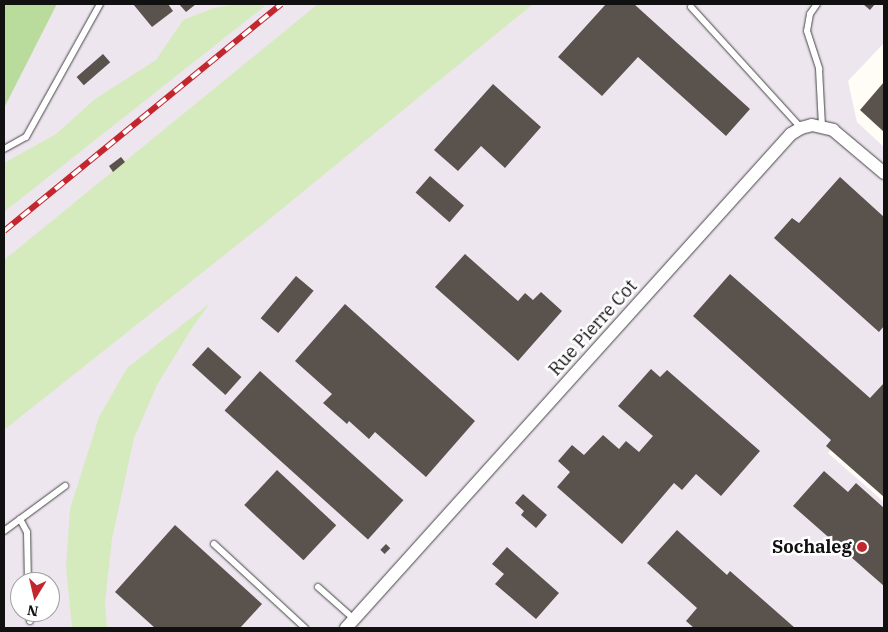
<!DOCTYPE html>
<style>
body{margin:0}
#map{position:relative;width:888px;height:632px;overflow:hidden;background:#fffdf5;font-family:"IBM Plex Serif",serif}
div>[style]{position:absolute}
.industrial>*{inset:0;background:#eee6ef}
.green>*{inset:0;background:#d5ebbd}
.forest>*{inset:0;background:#b9dc9c}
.building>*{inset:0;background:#5a524d;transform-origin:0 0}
.roads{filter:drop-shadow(0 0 1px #444) drop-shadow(0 0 1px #444)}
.lane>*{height:6px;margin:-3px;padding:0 3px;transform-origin:3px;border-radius:3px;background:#fff}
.street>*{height:12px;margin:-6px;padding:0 6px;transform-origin:6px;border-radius:6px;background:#fff}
.rail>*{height:5.5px;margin-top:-2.75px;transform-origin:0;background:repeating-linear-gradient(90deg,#fff 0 11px,#c4262e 0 22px);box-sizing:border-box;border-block:1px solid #c4262e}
.dots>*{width:14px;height:14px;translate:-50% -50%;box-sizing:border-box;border:2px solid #fff;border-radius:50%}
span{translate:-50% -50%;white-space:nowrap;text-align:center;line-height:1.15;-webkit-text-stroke:5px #fff;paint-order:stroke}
.street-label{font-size:18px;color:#111}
.poi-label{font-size:18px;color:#111;font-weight:700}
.right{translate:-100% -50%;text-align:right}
.frame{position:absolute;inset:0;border:5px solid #111;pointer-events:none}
.north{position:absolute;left:10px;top:572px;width:50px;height:50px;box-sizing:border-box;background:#fff;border:1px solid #a0a0a0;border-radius:50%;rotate:189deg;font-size:14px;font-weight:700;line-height:20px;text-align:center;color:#111}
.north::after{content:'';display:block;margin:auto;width:18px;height:22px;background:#c4262e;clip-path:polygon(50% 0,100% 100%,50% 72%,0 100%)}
</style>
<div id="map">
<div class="industrial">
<i style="clip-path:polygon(evenodd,57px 4px,884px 4px,884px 43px,848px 81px,857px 122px,884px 147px,884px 389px,828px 453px,884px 502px,884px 628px,4px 628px,4px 19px,34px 49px,57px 4px,20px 582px,50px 582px,50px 612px,20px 612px,20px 582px)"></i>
</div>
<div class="green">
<i style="clip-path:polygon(240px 4px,265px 6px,4px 212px,4px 163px,56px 134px,95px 99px,156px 60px,183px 20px,214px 8px)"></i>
<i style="clip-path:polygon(318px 4px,533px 4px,261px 226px,4px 430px,4px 260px)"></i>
<i style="clip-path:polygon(210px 303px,192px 328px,157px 385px,134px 438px,112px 539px,105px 603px,107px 628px,72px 628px,66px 567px,70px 509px,99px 417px,127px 368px)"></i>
</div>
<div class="forest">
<i style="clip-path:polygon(4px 4px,57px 4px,4px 108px)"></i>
</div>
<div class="building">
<i style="clip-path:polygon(133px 4px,168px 4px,173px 11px,152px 27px)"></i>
<i style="clip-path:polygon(179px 4px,196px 4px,186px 12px)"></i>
<i style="clip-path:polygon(606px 4px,634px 4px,750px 109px,726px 136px,638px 57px,602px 96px,558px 57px)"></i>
<i style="clip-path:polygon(863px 4px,875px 4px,870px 10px)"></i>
<i style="left:103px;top:54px;width:11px;height:35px;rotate:49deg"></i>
<i style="clip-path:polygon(884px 82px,884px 132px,860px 110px)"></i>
<i style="clip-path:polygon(493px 84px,541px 127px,505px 168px,481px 146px,458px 171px,434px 150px)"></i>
<i style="clip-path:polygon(121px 157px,125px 162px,113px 172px,109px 166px)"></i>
<i style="left:430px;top:176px;width:45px;height:22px;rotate:41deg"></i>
<i style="clip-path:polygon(840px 177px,884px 217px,884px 326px,879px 332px,774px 238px,792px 218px,799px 223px)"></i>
<i style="clip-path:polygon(465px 254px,518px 301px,525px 293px,533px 300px,541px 292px,562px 311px,518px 361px,435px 287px)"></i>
<i style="clip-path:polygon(730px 274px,870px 398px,884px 383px,884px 497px,826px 446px,831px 440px,693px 316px)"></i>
<i style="left:296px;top:276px;width:23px;height:55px;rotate:40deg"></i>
<i style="clip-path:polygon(345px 304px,475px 421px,426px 477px,375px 432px,369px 439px,349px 421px,347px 424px,323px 403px,332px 394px,295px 361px)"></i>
<i style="left:208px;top:347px;width:45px;height:24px;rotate:42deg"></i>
<i style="clip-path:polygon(651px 369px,660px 377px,667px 370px,760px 451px,721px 496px,696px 474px,682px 490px,674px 483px,622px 544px,557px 487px,570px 472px,558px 461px,572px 445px,584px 455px,603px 435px,619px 449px,626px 441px,639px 452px,653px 436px,618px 406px)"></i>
<i style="left:260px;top:371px;width:193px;height:53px;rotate:42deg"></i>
<i style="left:277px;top:470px;width:81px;height:48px;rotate:43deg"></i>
<i style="clip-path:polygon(824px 471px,848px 492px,856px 483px,884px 508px,884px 586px,793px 506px)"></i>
<i style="clip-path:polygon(523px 494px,547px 515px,536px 528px,521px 515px,524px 511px,515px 503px)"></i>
<i style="clip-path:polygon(175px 525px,262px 604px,240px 628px,155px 628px,115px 592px)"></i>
<i style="clip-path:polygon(677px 530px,727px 575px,730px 571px,795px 628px,694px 628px,686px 621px,697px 608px,647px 563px)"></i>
<i style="left:386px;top:544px;width:6px;height:8px;rotate:45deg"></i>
<i style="clip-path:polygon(507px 547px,559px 593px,536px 619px,495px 584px,504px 574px,492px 564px)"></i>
</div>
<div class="roads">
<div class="lane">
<i style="left:817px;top:4px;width:12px;rotate:125deg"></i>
<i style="left:810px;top:14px;width:17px;rotate:100deg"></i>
<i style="left:807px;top:31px;width:40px;rotate:72deg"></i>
<i style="left:819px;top:69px;width:57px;rotate:87deg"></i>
<i style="left:691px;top:7px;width:164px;rotate:47.7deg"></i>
<i style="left:4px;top:149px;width:25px;rotate:-29deg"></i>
<i style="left:26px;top:137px;width:152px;rotate:-60.9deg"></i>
<i style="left:20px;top:519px;width:15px;rotate:62deg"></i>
<i style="left:27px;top:532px;width:50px;rotate:88.9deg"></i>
<i style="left:4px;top:531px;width:76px;rotate:-36.4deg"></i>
<i style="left:214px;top:544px;width:124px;rotate:42.7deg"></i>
<i style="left:318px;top:587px;width:48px;rotate:41.6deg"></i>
<i style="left:29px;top:612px;width:9px;rotate:84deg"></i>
</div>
<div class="street">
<i style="left:346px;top:628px;width:665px;rotate:-47.99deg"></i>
<i style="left:791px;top:134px;width:12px;rotate:-31deg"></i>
<i style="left:801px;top:128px;width:11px;rotate:-15deg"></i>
<i style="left:812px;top:125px;width:22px;rotate:13deg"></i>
<i style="left:833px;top:130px;width:67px;rotate:40.1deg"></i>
</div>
</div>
<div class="rail">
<i style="left:4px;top:231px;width:358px;rotate:-39.3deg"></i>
</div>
<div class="dots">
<i style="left:862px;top:547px;background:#c4262e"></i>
</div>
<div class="street-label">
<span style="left:593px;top:328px;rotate:-48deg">Rue Pierre Cot</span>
</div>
<div class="poi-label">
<span class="right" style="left:852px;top:547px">Sochaleg</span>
</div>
<div class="frame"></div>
<div class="north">N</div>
</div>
